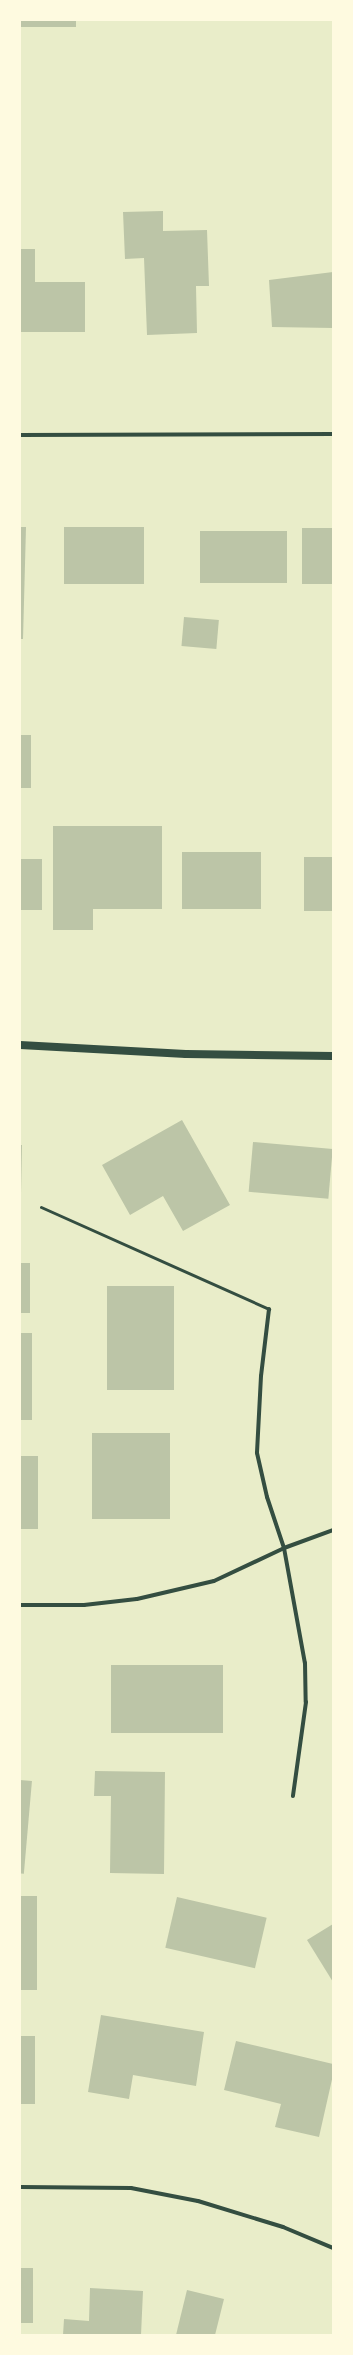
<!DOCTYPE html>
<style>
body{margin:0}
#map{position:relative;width:353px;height:2355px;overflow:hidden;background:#e9edc9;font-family:"Titillium Web",sans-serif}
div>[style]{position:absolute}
.building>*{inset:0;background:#bcc5a7;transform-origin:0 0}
.service>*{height:3px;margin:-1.5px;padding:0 1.5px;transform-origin:1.5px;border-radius:1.5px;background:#344e41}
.minor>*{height:4px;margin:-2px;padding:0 2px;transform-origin:2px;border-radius:2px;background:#344e41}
.secondary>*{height:8px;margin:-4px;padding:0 4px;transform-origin:4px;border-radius:4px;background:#344e41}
span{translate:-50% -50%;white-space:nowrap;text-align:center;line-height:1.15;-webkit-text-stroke:3px #fefae0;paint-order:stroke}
.frame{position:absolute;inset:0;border:21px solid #fefae0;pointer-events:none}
</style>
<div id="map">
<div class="building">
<i style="left:20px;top:20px;width:56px;height:7px"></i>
<i style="clip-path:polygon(163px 211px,163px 231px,207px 230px,209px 286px,196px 286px,197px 333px,147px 335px,144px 258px,125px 259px,123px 212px)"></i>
<i style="clip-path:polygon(20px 249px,35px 249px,35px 282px,85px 282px,85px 332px,20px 332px)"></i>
<i style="clip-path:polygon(333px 272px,333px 328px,272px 327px,269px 280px)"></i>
<i style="clip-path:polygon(20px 527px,26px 527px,23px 639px,20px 639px)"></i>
<i style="left:64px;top:527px;width:80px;height:57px"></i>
<i style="left:302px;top:528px;width:31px;height:56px"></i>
<i style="left:200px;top:531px;width:87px;height:52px"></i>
<i style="left:184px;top:617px;width:35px;height:29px;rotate:5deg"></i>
<i style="left:20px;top:735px;width:11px;height:53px"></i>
<i style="clip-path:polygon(53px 826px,162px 826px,162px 909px,93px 909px,93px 930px,53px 930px)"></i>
<i style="left:182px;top:852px;width:79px;height:57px"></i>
<i style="left:304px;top:857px;width:29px;height:54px"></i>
<i style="left:20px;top:859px;width:22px;height:51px"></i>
<i style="clip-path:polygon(182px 1120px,230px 1205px,183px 1231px,163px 1196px,130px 1215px,102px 1165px)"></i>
<i style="left:253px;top:1142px;width:80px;height:50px;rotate:5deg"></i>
<i style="clip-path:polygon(20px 1145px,22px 1145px,21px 1193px,20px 1193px)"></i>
<i style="left:20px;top:1263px;width:10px;height:50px"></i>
<i style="left:107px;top:1286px;width:67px;height:104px"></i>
<i style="left:20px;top:1333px;width:12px;height:87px"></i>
<i style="left:92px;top:1433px;width:78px;height:86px"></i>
<i style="left:20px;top:1456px;width:18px;height:73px"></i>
<i style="left:111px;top:1665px;width:112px;height:68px"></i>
<i style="clip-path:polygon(95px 1771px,165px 1772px,164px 1874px,110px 1873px,111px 1796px,94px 1796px)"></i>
<i style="left:20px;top:1780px;width:12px;height:93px;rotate:5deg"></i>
<i style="left:20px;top:1896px;width:17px;height:94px"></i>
<i style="left:177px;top:1897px;width:92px;height:52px;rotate:13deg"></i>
<i style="clip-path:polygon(333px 1924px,333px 1982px,307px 1940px)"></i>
<i style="clip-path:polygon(101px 2015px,204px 2032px,196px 2086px,133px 2075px,129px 2099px,88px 2092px)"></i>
<i style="left:20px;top:2036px;width:15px;height:68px"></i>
<i style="clip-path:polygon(236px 2041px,333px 2064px,333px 2075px,319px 2137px,275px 2127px,281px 2104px,224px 2090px)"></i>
<i style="left:20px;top:2268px;width:13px;height:55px"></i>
<i style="clip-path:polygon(90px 2288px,143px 2291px,141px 2335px,63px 2335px,64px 2319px,89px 2321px)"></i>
<i style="clip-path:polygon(187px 2290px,224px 2299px,215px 2335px,176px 2335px)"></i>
</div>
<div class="service">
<i style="left:41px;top:1207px;width:250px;rotate:24.1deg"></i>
</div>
<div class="minor">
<i style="left:20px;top:435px;width:313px;rotate:-0.2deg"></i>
<i style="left:269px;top:1309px;width:67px;rotate:96.8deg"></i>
<i style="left:261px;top:1376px;width:77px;rotate:93deg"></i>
<i style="left:257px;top:1453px;width:45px;rotate:77.2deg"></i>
<i style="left:267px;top:1497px;width:54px;rotate:71.6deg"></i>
<i style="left:284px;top:1548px;width:117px;rotate:79.7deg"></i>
<i style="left:305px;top:1663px;width:39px;rotate:89deg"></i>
<i style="left:306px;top:1702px;width:95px;rotate:97.9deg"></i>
<i style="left:20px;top:1605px;width:64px"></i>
<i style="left:84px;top:1605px;width:53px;rotate:-6.5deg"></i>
<i style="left:137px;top:1599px;width:79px;rotate:-13.2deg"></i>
<i style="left:214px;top:1581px;width:77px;rotate:-25.2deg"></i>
<i style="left:284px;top:1548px;width:52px;rotate:-20.2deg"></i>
<i style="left:20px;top:2187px;width:111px;rotate:0.5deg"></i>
<i style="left:131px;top:2188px;width:68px;rotate:11deg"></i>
<i style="left:198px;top:2201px;width:89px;rotate:17deg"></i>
<i style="left:283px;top:2227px;width:54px;rotate:22.8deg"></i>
</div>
<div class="secondary">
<i style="left:20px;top:1045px;width:166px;rotate:3.1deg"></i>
<i style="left:186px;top:1054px;width:147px;rotate:0.8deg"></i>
</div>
<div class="frame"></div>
</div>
